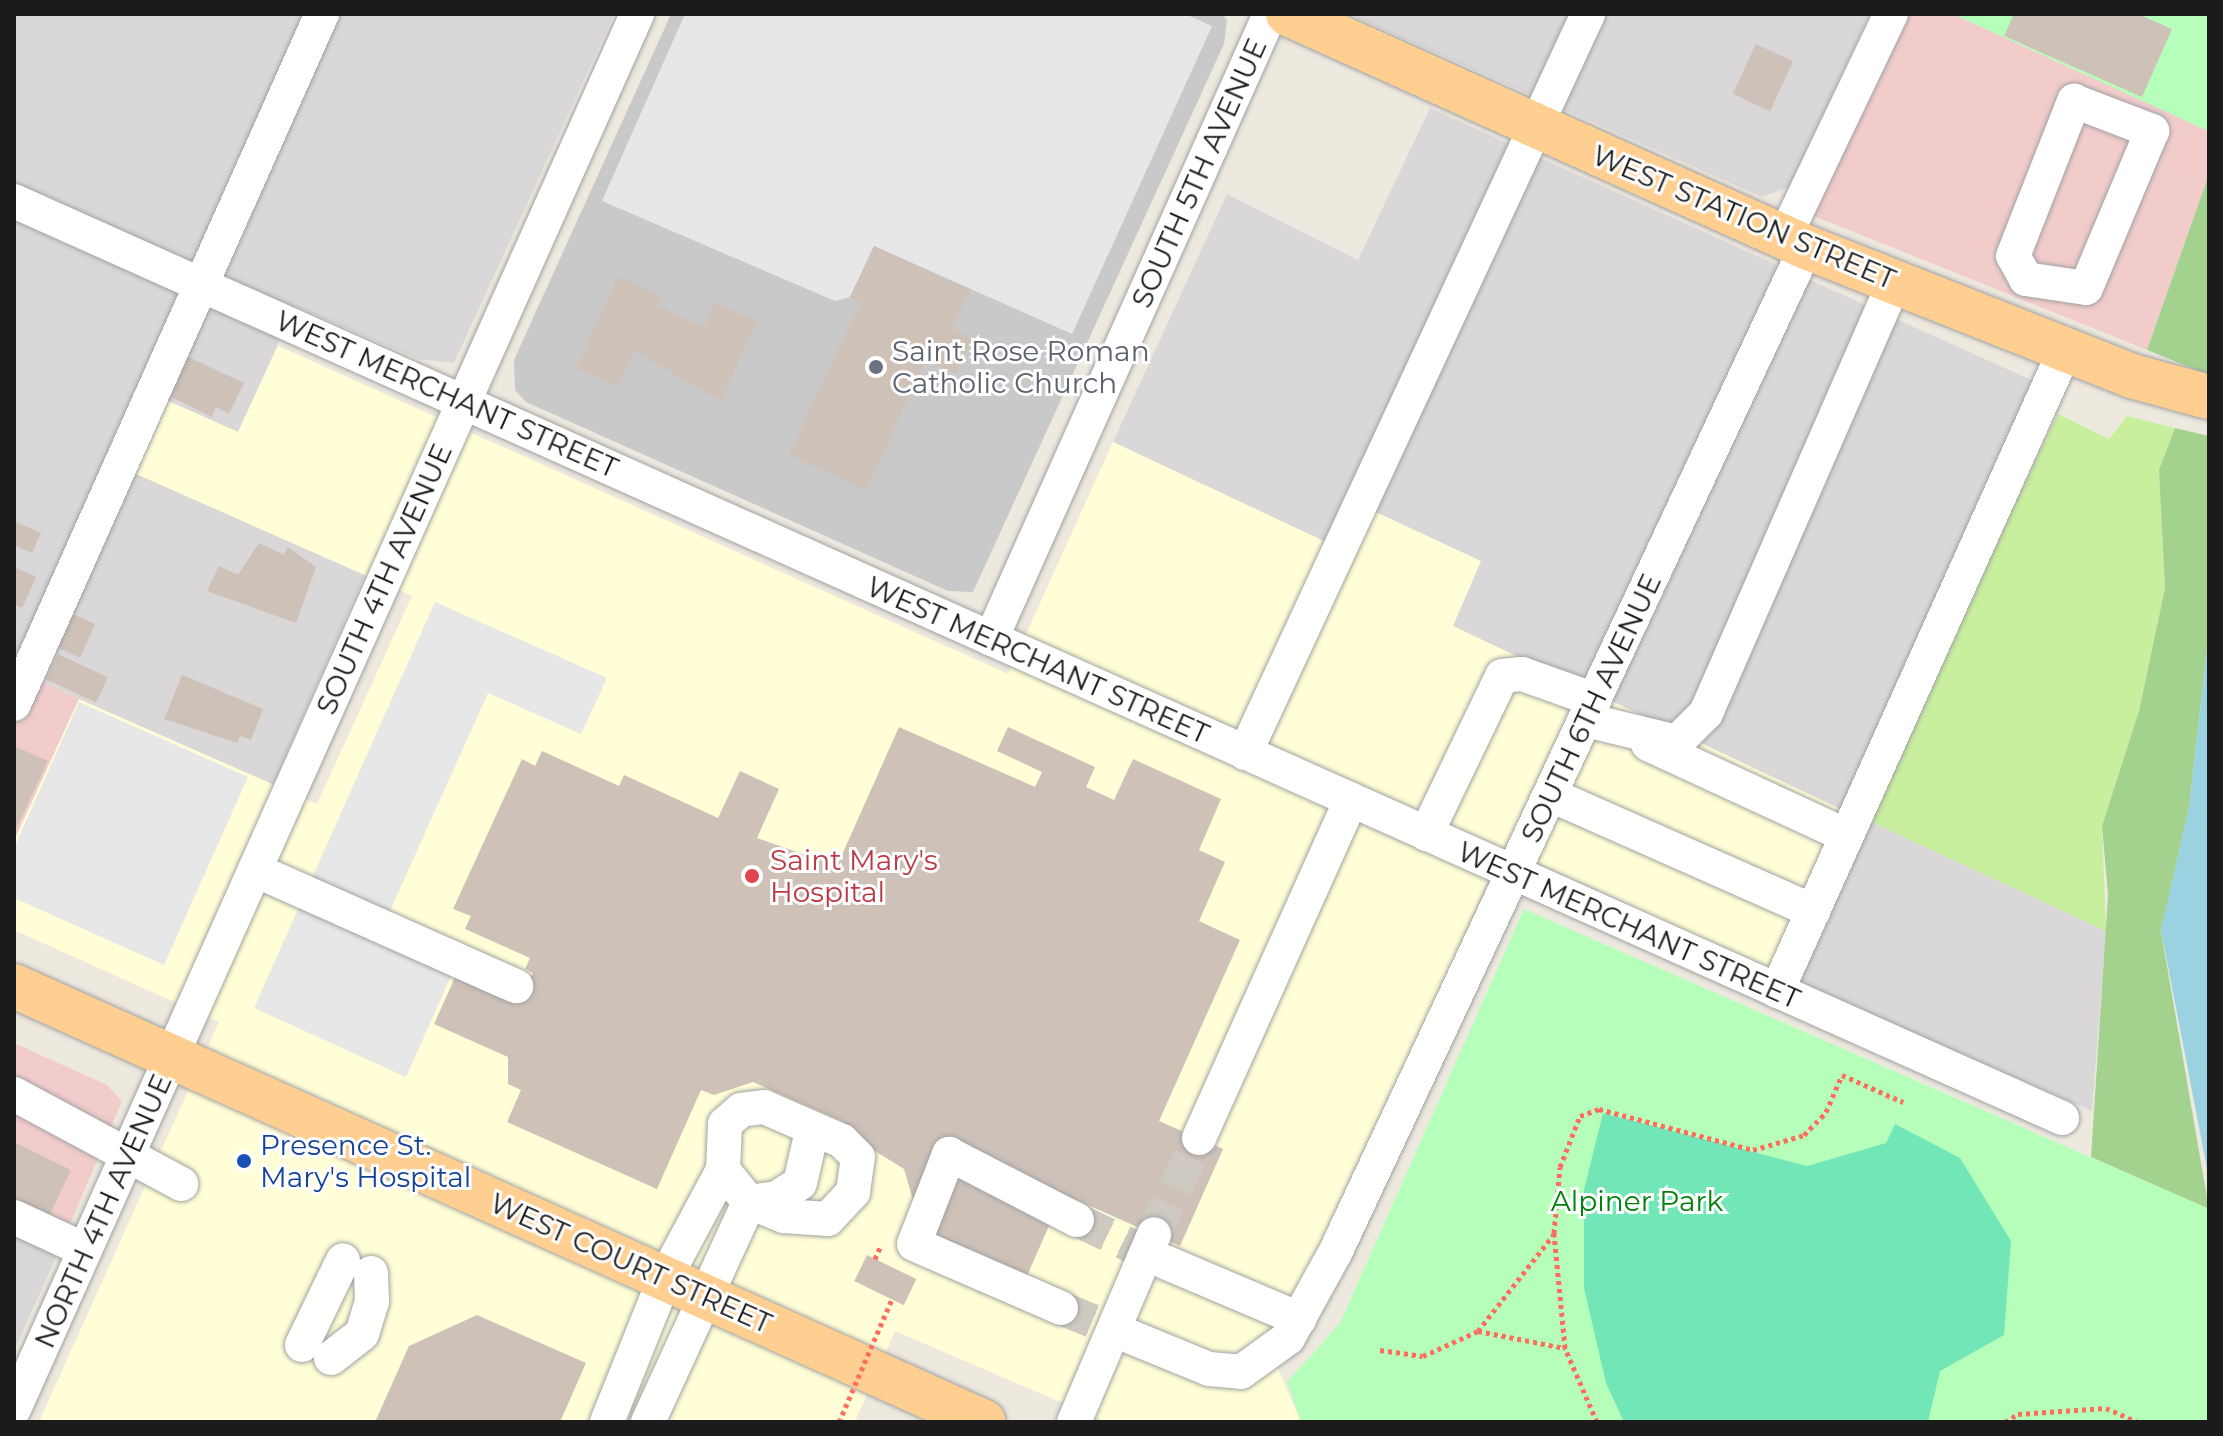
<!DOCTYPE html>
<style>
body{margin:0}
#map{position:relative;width:2223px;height:1436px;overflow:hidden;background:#eee9df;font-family:Montserrat,sans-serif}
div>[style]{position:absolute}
.residential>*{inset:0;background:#d9d7d7}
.commercial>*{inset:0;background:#f1cccb}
.education>*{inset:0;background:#fffed6}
.religious>*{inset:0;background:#c9c9c9}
.grass>*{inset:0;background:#c7ef9e}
.forest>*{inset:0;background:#a3d28f}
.park>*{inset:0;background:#b5ffba}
.pitch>*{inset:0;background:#73e6b8}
.parking>*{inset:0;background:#e7e7e7}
.water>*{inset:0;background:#9ad2e1}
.building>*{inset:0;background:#cec1b8;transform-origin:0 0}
.minor-tunnel>*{height:34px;margin-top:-17px;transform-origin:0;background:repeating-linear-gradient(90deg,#cecac2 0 34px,transparent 0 51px)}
.path>*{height:5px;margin-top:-2.5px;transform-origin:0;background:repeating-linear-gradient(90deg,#ff6d5e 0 4px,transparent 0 8px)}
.roads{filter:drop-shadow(0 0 2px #a2a2a2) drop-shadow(0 0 2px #a2a2a2)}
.minor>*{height:34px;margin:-17px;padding:0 17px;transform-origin:17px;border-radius:17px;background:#fff}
.major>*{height:44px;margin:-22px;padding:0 22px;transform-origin:22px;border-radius:22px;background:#ffcf92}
.path-bridge>*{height:5px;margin-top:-2.5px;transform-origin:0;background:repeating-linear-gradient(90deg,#ff6d5e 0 4px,transparent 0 8px)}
.dots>*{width:22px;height:22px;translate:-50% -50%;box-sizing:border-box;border:4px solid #fff;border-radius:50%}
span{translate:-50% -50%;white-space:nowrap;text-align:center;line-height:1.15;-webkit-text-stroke:6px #fff;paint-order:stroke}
.street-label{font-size:28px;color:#1b1b1b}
.worship-label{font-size:28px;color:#5b616d}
.left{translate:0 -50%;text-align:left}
.health-label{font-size:28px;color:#be3a42}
.transit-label{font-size:28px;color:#164399}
.park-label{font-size:28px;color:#008109}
.frame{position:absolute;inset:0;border:16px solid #1b1b1b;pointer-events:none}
</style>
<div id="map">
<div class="residential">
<i style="clip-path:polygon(14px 14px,614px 14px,454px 363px,418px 359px,295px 306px,238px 432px,160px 397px,128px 470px,365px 574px,273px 784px,14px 672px)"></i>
<i style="clip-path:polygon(1348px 14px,1870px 14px,1789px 187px,1762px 197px)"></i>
<i style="clip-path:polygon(1430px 108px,2040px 384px,1849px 813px,1452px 626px,1480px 562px,1330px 544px,1113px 442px,1227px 194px,1358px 260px)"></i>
<i style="clip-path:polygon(1865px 819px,2106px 931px,2092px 1111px,1793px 980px)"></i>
<i style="clip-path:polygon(14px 1236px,57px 1255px,14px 1351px)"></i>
</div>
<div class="commercial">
<i style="clip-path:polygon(1905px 14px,1953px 14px,2209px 131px,2209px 174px,2147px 350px,1809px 214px)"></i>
<i style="clip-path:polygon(15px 669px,79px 699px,14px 841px,14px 672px)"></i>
<i style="clip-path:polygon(14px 1043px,107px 1085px,122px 1101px,57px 1255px,14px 1236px)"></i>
</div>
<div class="education">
<i style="clip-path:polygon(278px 346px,1008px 674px,1113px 442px,1330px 544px,1350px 500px,1481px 561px,1453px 626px,1849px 813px,1776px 972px,1503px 847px,1310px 1283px,1269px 1348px,1301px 1422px,1107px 1422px,895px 1331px,856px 1419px,862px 1422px,39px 1422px,219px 1022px,14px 930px,14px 841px,79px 699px,317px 804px,412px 596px,127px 470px,159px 397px,238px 432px)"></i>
</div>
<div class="religious">
<i style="clip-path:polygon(671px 14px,1222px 14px,1227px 20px,1224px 44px,973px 592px,948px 591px,526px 402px,515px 390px,514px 360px)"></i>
</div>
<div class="grass">
<i style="clip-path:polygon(2058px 414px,2109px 439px,2127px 416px,2175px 428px,2159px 470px,2165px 588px,2139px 711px,2102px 826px,2106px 931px,1865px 819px)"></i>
</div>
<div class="forest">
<i style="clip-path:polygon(2209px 174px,2209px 375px,2147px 350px)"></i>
<i style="clip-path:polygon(2175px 428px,2209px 436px,2209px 632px,2189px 808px,2161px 931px,2209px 1209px,2091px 1157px,2108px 895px,2102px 826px,2139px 711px,2165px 588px,2159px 470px)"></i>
</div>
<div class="park">
<i style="clip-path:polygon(1953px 14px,2209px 14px,2209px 131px,2178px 117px)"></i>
<i style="clip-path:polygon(1524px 909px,2209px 1209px,2209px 1422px,1301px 1422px,1287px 1382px,1340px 1323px)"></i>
</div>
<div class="pitch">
<i style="clip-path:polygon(1603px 1113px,1807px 1166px,1886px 1143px,1895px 1124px,1960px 1158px,2011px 1241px,2004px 1335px,1940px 1371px,1928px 1422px,1624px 1422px,1606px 1383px,1584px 1288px,1584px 1190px)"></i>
</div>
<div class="parking">
<i style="clip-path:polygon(685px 14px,1185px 14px,1212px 26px,1072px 334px,874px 246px,850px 297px,835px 301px,602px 201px)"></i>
<i style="clip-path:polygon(435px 602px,607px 678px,581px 734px,488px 693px,389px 913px,464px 947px,406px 1077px,254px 1008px)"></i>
<i style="clip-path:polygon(79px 702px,248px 777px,164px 965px,14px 898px,14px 848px)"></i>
</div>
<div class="water">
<i style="clip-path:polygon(2209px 632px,2209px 1179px,2161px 930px,2189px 808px)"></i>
</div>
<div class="building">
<i style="clip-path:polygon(2014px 14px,2138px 14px,2172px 29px,2142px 97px,2004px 36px)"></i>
<i style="left:1756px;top:44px;width:41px;height:55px;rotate:25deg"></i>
<i style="clip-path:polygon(874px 246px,971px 290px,952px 329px,972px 338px,956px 374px,926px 360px,866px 490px,789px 455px,860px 302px,850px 297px)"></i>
<i style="clip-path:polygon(618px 276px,662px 296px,657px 306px,704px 327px,715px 302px,757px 321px,721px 401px,634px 351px,618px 387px,576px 368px)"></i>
<i style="clip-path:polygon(188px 357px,244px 383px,229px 414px,216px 407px,212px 417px,165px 394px)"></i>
<i style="clip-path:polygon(14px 521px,41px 533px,32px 553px,14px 545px)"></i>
<i style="clip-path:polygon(259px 543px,284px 555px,288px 547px,316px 567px,296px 623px,207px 591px,219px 566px,238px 575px)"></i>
<i style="clip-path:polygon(14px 567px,36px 577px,22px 608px,14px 604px)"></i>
<i style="left:66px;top:611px;width:32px;height:37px;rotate:24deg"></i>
<i style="left:58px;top:654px;width:55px;height:28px;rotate:25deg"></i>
<i style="clip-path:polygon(182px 675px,263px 709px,251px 740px,240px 736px,237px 743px,164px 719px)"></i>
<i style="clip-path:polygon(899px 727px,1035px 787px,1042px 772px,997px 751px,1008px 727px,1095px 767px,1086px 787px,1114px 800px,1133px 759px,1221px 799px,1199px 850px,1225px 862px,1199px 921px,1240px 940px,1159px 1121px,1223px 1149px,1180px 1246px,1063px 1194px,1023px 1285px,925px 1241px,904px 1169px,846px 1133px,844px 1122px,753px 1082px,714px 1095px,701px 1090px,657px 1189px,507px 1122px,521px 1090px,508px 1084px,508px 1057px,434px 1024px,457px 973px,520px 1002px,533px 973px,525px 969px,530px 958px,465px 929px,471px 916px,453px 909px,522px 759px,535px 766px,542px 751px,619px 786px,624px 775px,718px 818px,740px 771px,779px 789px,757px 838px,837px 866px)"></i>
<i style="clip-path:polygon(14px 746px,48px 761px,14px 833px)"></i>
<i style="clip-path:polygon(14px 1142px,71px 1170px,47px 1220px,14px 1204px)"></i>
<i style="left:867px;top:1255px;width:55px;height:29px;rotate:26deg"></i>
<i style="clip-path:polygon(477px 1315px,586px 1363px,560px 1422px,375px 1422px,409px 1346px)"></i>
</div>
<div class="minor-tunnel">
<i style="left:1077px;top:1220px;width:98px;rotate:25.5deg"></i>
<i style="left:1154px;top:1234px;width:106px;rotate:-64.9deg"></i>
<i style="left:1061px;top:1308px;width:76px;rotate:22.5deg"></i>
</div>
<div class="path">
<i style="left:875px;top:1259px;width:15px;rotate:-67deg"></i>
<i style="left:1478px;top:1331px;width:89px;rotate:11.1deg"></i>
<i style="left:1380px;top:1350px;width:43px;rotate:7.9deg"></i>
<i style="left:1423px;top:1356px;width:60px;rotate:-24.4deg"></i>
<i style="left:1478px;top:1331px;width:123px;rotate:-51.9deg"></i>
<i style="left:1597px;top:1422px;width:81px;rotate:-113.4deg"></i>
<i style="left:1565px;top:1348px;width:116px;rotate:-95.5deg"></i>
<i style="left:1554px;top:1233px;width:66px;rotate:-84.8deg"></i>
<i style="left:1560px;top:1167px;width:55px;rotate:-68.6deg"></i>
<i style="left:1580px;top:1116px;width:20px;rotate:-20deg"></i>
<i style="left:1599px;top:1109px;width:159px;rotate:14.9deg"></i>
<i style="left:1753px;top:1150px;width:53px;rotate:-16.4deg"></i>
<i style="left:1804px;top:1135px;width:32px;rotate:-46deg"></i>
<i style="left:1826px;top:1112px;width:40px;rotate:-66.6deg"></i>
<i style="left:1842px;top:1075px;width:67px;rotate:23.9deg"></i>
<i style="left:2005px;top:1422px;width:15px;rotate:-32deg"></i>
<i style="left:2018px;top:1414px;width:88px;rotate:-3.9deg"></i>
<i style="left:2106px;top:1408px;width:34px;rotate:24deg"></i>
</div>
<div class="roads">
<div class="minor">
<i style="left:2074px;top:101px;width:84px;rotate:21deg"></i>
<i style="left:2152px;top:131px;width:170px;rotate:112.8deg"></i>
<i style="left:2086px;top:288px;width:61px;rotate:-171.5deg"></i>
<i style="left:2026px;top:279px;width:26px;rotate:-119deg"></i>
<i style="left:2013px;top:256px;width:167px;rotate:-68.5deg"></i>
<i style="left:14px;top:201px;width:2244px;rotate:24.12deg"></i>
<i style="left:1784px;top:238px;width:248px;rotate:-64.5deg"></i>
<i style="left:991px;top:639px;width:684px;rotate:-65.94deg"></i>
<i style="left:14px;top:704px;width:756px;rotate:-65.95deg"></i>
<i style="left:1586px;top:720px;width:94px;rotate:13.6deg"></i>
<i style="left:1677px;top:742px;width:41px;rotate:-45deg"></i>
<i style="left:1706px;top:713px;width:470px;rotate:-66.4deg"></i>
<i style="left:1648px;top:744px;width:219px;rotate:24.8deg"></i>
<i style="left:1245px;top:753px;width:815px;rotate:-65.1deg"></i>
<i style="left:1551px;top:795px;width:287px;rotate:23.9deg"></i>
<i style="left:1426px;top:834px;width:175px;rotate:-64.3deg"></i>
<i style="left:1502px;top:676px;width:20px;rotate:-6deg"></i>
<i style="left:1522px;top:674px;width:77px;rotate:19.6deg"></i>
<i style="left:255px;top:870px;width:286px;rotate:24deg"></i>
<i style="left:1777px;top:991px;width:703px;rotate:-65.81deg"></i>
<i style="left:14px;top:1094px;width:190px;rotate:28.3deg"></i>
<i style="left:1199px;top:1138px;width:371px;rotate:-65.8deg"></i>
<i style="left:14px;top:1217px;width:78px;rotate:24.9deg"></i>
<i style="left:1165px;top:1262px;width:146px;rotate:23deg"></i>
<i style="left:1061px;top:1308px;width:160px;rotate:-156.5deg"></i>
<i style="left:914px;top:1244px;width:97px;rotate:-68.7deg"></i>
<i style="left:949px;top:1154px;width:144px;rotate:27.3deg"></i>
<i style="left:1131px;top:1337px;width:84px;rotate:22.3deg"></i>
<i style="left:1209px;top:1369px;width:32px;rotate:5deg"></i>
<i style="left:1241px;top:1372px;width:58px;rotate:-35.9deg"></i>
<i style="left:1288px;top:1338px;width:97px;rotate:-61.1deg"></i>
<i style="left:1335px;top:1253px;width:1111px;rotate:-64.91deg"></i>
<i style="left:302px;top:1345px;width:94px;rotate:-64.2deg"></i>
<i style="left:331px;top:1358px;width:39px;rotate:-38deg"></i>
<i style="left:362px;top:1334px;width:34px;rotate:-73deg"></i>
<i style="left:372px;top:1301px;width:28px;rotate:-92deg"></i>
<i style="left:14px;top:1409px;width:1528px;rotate:-65.93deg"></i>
<i style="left:607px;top:1422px;width:155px;rotate:-68.1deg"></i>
<i style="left:665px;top:1278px;width:123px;rotate:-61.8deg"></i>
<i style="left:648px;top:1422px;width:242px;rotate:-65.3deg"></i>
<i style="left:749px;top:1202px;width:38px;rotate:22deg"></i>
<i style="left:784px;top:1216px;width:44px;rotate:3.9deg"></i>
<i style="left:828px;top:1219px;width:37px;rotate:-47deg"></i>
<i style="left:853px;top:1192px;width:35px;rotate:-82deg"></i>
<i style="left:858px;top:1157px;width:23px;rotate:-135deg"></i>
<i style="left:842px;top:1141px;width:85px;rotate:-156.4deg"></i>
<i style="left:764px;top:1107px;width:23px;rotate:173deg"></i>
<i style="left:741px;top:1110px;width:21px;rotate:139deg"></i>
<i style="left:725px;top:1124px;width:46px;rotate:92.5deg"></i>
<i style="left:723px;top:1170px;width:41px;rotate:50.9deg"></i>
<i style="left:749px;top:1202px;width:28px;rotate:-8deg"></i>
<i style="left:777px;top:1198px;width:27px;rotate:-33deg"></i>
<i style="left:800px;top:1183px;width:40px;rotate:-77deg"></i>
<i style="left:1074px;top:1422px;width:204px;rotate:-66.9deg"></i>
</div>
<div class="major">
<i style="left:1288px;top:14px;width:568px;rotate:24.22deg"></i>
<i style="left:1806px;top:247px;width:351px;rotate:21.6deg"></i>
<i style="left:2132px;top:376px;width:80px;rotate:15.3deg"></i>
<i style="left:14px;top:986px;width:1063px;rotate:24.2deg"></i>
</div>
</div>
<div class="path-bridge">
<i style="left:839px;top:1422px;width:134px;rotate:-66.7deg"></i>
</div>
<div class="dots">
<i style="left:876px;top:367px;background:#6b7280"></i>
<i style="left:752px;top:876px;background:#e0444e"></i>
<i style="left:244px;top:1161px;background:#1a4fb4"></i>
</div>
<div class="street-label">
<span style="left:1199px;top:173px;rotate:-66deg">SOUTH 5TH AVENUE</span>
<span style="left:1744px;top:217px;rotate:23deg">WEST STATION STREET</span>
<span style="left:447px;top:394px;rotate:24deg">WEST MERCHANT STREET</span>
<span style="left:384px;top:579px;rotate:-66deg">SOUTH 4TH AVENUE</span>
<span style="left:1038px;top:660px;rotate:24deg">WEST MERCHANT STREET</span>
<span style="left:1591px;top:708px;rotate:-65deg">SOUTH 6TH AVENUE</span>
<span style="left:1629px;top:925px;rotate:24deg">WEST MERCHANT STREET</span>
<span style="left:103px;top:1211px;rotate:-66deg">NORTH 4TH AVENUE</span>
<span style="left:631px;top:1263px;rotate:24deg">WEST COURT STREET</span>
</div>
<div class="worship-label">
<span class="left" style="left:892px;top:367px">Saint Rose Roman<br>Catholic Church</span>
</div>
<div class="health-label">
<span class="left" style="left:770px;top:876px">Saint Mary's<br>Hospital</span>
</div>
<div class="transit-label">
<span class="left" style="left:260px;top:1161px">Presence St.<br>Mary's Hospital</span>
</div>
<div class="park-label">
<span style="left:1637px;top:1201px">Alpiner Park</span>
</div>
<div class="frame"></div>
</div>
